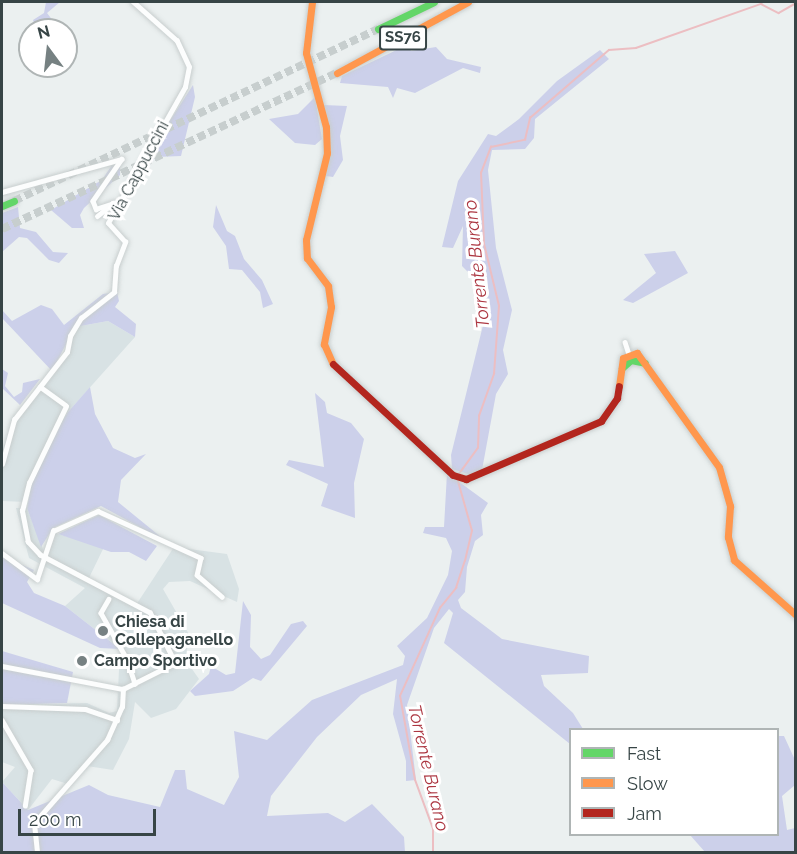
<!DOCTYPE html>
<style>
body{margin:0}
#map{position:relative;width:797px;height:854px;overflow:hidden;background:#ebf0f0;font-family:Raleway,sans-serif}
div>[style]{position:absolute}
.residential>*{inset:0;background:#d8e2e4}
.green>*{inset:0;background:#ccd0ea}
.stream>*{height:1.5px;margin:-0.75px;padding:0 0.75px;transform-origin:0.75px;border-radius:0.75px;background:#ecbec2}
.highway-tunnel>*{height:8px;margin-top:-4px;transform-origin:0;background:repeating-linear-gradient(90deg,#c7cece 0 8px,transparent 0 12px)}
.roads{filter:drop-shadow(0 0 2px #c8cece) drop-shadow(0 0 2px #c8cece)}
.street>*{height:4.5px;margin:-2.25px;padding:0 2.25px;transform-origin:2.25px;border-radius:2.25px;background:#fcfdfd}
.fast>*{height:7px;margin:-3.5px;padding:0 3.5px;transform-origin:3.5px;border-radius:3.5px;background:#63d668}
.slow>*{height:7px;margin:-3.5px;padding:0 3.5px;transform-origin:3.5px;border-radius:3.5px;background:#ff974d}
.jam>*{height:7px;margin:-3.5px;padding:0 3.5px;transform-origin:3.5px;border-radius:3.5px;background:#b3261e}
.dots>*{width:16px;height:16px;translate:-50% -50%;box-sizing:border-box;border:3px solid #fff;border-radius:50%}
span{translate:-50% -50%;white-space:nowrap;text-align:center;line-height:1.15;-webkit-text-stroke:6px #fff;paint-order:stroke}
.shield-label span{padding:2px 4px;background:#fff;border:2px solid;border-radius:4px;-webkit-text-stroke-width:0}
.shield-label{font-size:15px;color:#374546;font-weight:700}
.street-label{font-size:16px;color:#374546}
.poi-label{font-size:16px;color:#374546;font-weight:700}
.left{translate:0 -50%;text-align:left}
.water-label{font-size:18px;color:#ac3641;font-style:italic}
.frame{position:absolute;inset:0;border:3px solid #374546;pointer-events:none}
.legend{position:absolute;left:569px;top:728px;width:210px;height:108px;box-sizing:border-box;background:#fff;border:2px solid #afb5b5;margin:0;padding:8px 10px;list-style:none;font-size:18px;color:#374546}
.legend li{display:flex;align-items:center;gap:12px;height:30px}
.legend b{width:30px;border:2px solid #afb5b5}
.north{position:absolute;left:18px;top:18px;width:60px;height:60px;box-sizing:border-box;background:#fff;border:2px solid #afb5b5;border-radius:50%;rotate:345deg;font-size:16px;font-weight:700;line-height:24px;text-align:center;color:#374546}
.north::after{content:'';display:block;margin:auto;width:21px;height:27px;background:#768182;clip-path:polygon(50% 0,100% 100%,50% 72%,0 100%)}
.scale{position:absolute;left:18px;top:809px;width:138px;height:27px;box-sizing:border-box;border:3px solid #374546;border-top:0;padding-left:8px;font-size:18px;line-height:21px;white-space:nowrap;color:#374546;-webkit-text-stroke:4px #fff;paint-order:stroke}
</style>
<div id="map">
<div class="residential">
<i style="clip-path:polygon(108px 321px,135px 337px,68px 412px,26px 502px,2px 501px,2px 450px,18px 415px,63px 358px,75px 327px)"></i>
<i style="clip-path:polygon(16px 508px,27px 508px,46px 557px,54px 533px,104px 547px,88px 580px,136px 605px,174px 547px,227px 554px,239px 589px,237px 602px,190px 581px,169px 582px,163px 589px,190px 636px,185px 659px,199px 679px,176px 709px,151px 718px,135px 702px,129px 739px,113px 770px,87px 766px,71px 785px,52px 779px,28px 810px,2px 782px,15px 767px,2px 762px,2px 705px,87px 703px,109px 713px,117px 711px,120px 649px,65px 606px,85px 588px,29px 558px)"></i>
</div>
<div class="green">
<i style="clip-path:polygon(46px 2px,60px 2px,47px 13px,60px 30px,36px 28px,33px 20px,44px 13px)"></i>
<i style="clip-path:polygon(407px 45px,411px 51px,436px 47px,447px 59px,481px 67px,480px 73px,463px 68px,415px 93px,397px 88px,393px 98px,388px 87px,340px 83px,342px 76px)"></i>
<i style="clip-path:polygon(600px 50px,609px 59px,535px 119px,534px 138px,525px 149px,492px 150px,488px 170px,496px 248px,512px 310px,503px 350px,508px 374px,496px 394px,482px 470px,471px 475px,452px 469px,451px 455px,487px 309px,476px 280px,462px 266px,463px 226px,453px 248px,442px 247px,458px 181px,488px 134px,496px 136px,519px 119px,557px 81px)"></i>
<i style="clip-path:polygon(193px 85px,195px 97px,181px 156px,156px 157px,149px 166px,147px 143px,162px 133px)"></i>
<i style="clip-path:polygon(315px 97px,322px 139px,315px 145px,295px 143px,269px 119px,298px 114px)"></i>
<i style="clip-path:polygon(324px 105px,347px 106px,340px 136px,343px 160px,333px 177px,326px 176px,328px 126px)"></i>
<i style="clip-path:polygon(112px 165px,120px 165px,120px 175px,84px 208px,80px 215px,84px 228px,72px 228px,51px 210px,102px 180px)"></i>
<i style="clip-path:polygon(216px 205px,227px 231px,235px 236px,244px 259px,262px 280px,273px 304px,263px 308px,260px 292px,242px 270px,229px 269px,226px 246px,213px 227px)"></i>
<i style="clip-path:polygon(18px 207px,20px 228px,36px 232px,53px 252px,68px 253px,59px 263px,49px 260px,27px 238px,19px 237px,2px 252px,2px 213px)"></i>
<i style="clip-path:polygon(675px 251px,688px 273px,633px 303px,623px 300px,656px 273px,644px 254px)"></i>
<i style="clip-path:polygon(117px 292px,119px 301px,115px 307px,136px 324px,135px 337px,108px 321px,75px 327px,52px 371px,2px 318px,2px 310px,12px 321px,41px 305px,52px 309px,64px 325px,103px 294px)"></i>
<i style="clip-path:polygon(2px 369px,8px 373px,5px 386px,14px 397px,22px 392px,23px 383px,40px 379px,20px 405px,2px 388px)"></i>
<i style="clip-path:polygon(90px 387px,95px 414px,113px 448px,135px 458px,146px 454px,121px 480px,118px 502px,167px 542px,101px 506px,53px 528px,41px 547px,27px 508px,35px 467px,68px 412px)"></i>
<i style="clip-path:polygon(315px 393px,325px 402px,327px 413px,351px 423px,364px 439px,354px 483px,355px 518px,321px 506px,328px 484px,286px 465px,289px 460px,324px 467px)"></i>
<i style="clip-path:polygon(447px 473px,488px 503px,481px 515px,483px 535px,475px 541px,467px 567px,465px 592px,458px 600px,461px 608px,502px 639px,589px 656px,588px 673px,541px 675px,544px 686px,573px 713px,583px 729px,570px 730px,570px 744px,444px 643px,453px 613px,449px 609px,434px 628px,407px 705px,416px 780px,406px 781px,406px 761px,393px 714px,397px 679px,361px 695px,317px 737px,271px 796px,267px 816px,328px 813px,345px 822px,372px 804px,404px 837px,405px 852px,2px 852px,2px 782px,28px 810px,89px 785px,108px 795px,160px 807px,175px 770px,185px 770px,187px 789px,224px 805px,239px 777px,234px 731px,267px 740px,312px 700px,403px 665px,405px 656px,397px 646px,427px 618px,448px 575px,452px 551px,446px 538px,423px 533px,425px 527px,444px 527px)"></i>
<i style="clip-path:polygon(99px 515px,157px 546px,146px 561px,129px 552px,111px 552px,58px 534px)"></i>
<i style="clip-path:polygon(2px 556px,34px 570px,27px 582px,34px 593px,65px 606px,120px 649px,100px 648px,2px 603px)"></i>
<i style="clip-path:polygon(243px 601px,251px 615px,250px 647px,261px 659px,270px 655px,291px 624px,303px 621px,307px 626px,261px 681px,253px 678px,233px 691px,195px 696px,190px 691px,209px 674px,211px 666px,226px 675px,235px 673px)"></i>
<i style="clip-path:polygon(2px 651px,73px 672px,67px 703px,2px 705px)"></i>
<i style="clip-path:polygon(778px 736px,784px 736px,795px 760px,795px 785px,782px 796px,787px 830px,795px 828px,795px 852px,705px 852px,690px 835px,778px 834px)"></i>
</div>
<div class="stream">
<i style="left:459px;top:474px;width:32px;rotate:-54deg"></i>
<i style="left:478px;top:448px;width:32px;rotate:-88deg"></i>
<i style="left:479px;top:416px;width:45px;rotate:-70.3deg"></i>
<i style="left:494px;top:374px;width:68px;rotate:-85.8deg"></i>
<i style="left:499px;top:306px;width:64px;rotate:-103.6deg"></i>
<i style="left:484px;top:244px;width:71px;rotate:-92.4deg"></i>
<i style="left:481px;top:173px;width:28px;rotate:-69deg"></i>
<i style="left:491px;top:147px;width:35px;rotate:-12deg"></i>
<i style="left:525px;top:140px;width:23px;rotate:-77deg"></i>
<i style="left:530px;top:118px;width:104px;rotate:-40.7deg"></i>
<i style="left:609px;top:50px;width:27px;rotate:-4deg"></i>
<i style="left:636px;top:48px;width:133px;rotate:-19.4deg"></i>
<i style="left:761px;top:4px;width:20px;rotate:27deg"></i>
<i style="left:779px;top:13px;width:20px;rotate:-30deg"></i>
<i style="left:433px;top:852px;width:23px;rotate:-90deg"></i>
<i style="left:433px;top:829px;width:52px;rotate:-110.2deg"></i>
<i style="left:415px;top:780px;width:85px;rotate:-100.1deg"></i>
<i style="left:400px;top:696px;width:97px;rotate:-65.6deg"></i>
<i style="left:440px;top:608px;width:26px;rotate:-51deg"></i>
<i style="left:456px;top:588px;width:28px;rotate:-72deg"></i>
<i style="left:465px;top:561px;width:31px;rotate:-77deg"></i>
<i style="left:472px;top:531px;width:55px;rotate:-105.8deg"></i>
</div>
<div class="highway-tunnel">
<i style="left:14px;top:201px;width:403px;rotate:-25.3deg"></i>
<i style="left:2px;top:229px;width:370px;rotate:-25deg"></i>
</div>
<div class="roads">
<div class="street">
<i style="left:2px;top:192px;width:124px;rotate:-15.4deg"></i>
<i style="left:122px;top:159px;width:51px;rotate:124.6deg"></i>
<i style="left:93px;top:201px;width:9px;rotate:69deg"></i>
<i style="left:96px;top:209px;width:19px;rotate:-18deg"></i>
<i style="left:114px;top:203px;width:21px;rotate:141deg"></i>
<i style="left:625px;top:342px;width:16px;rotate:72deg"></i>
<i style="left:2px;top:464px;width:46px;rotate:-74.7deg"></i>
<i style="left:14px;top:420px;width:86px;rotate:-52.1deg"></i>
<i style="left:67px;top:352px;width:16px;rotate:-79deg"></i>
<i style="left:70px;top:336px;width:21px;rotate:-59deg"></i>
<i style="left:81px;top:318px;width:42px;rotate:-38.2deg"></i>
<i style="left:114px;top:292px;width:26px;rotate:-86deg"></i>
<i style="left:116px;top:266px;width:26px;rotate:-69deg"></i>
<i style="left:125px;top:242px;width:25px;rotate:-132deg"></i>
<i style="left:108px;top:223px;width:156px;rotate:-60.5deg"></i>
<i style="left:185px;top:87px;width:20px;rotate:-79deg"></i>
<i style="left:189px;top:67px;width:29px;rotate:-115deg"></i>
<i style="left:177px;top:41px;width:59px;rotate:-138.4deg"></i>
<i style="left:2px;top:553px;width:44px;rotate:36.6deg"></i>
<i style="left:37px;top:579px;width:51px;rotate:-71.6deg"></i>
<i style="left:53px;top:531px;width:49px;rotate:-24deg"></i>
<i style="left:98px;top:511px;width:113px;rotate:24.5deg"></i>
<i style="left:201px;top:558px;width:17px;rotate:103deg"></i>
<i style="left:197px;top:575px;width:33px;rotate:41deg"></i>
<i style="left:109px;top:599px;width:16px;rotate:120deg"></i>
<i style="left:101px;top:613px;width:53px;rotate:60.5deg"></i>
<i style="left:127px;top:659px;width:26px;rotate:72deg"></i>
<i style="left:2px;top:666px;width:123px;rotate:10.8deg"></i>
<i style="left:123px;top:689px;width:58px;rotate:-26.6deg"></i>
<i style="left:175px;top:663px;width:56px;rotate:-116.6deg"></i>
<i style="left:150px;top:613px;width:124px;rotate:-152.2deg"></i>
<i style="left:40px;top:555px;width:18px;rotate:-133deg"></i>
<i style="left:28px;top:542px;width:32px;rotate:-101deg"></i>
<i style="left:22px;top:511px;width:29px;rotate:-76deg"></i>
<i style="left:29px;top:483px;width:85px;rotate:-64.3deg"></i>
<i style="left:66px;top:406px;width:32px;rotate:-144deg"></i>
<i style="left:2px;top:706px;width:83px;rotate:2.1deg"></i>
<i style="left:85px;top:709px;width:34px;rotate:19deg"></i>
<i style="left:2px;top:720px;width:58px;rotate:59.9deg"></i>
<i style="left:31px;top:770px;width:36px;rotate:99deg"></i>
<i style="left:37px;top:852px;width:29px;rotate:-96deg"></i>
<i style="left:34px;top:823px;width:111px;rotate:-48.7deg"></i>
<i style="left:107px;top:740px;width:36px;rotate:-66deg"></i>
<i style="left:122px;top:707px;width:18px;rotate:-87deg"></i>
</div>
<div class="fast">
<i style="left:378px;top:29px;width:62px;rotate:-25.7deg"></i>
<i style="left:2px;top:206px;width:13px;rotate:-23deg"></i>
<i style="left:622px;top:368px;width:12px;rotate:-42deg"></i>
<i style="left:631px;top:360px;width:14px;rotate:12deg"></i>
</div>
<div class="slow">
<i style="left:312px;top:2px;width:51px;rotate:96.7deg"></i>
<i style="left:306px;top:53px;width:77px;rotate:74.9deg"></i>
<i style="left:326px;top:127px;width:26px;rotate:88deg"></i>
<i style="left:327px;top:153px;width:89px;rotate:103.6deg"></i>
<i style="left:306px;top:240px;width:18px;rotate:87deg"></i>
<i style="left:307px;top:258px;width:35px;rotate:53deg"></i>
<i style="left:328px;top:286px;width:21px;rotate:82deg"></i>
<i style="left:331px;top:307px;width:38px;rotate:101deg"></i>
<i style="left:324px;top:344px;width:22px;rotate:66deg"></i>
<i style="left:337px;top:73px;width:149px;rotate:-28.5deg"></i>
<i style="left:619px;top:386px;width:28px;rotate:-82deg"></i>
<i style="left:623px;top:358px;width:15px;rotate:-20deg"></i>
<i style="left:637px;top:353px;width:140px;rotate:54.3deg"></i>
<i style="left:719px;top:467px;width:41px;rotate:74.2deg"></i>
<i style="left:730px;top:506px;width:31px;rotate:94deg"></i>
<i style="left:728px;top:537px;width:24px;rotate:75deg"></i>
<i style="left:734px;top:560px;width:83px;rotate:41.6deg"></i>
</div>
<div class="jam">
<i style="left:333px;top:364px;width:163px;rotate:42.8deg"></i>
<i style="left:453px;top:475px;width:14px;rotate:17deg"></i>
<i style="left:466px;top:479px;width:147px;rotate:-23.2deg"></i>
<i style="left:601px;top:421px;width:28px;rotate:-55deg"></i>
<i style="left:617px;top:398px;width:12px;rotate:-81deg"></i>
</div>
</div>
<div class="dots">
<i style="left:103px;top:631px;background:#768182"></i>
<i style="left:82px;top:661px;background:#768182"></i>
</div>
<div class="shield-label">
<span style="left:403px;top:38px">SS76</span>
</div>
<div class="street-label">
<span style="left:139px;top:171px;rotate:-62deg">Via Cappuccini</span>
</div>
<div class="poi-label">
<span class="left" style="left:115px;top:631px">Chiesa di<br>Collepaganello</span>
<span class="left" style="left:94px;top:661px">Campo Sportivo</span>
</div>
<div class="water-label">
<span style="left:477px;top:264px;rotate:-96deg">Torrente Burano</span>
<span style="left:428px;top:768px;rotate:77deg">Torrente Burano</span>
</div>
<div class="frame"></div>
<ul class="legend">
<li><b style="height:8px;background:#63d668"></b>Fast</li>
<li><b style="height:8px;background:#ff974d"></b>Slow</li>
<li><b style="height:8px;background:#b3261e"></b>Jam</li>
</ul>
<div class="north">N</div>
<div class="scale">200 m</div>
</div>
